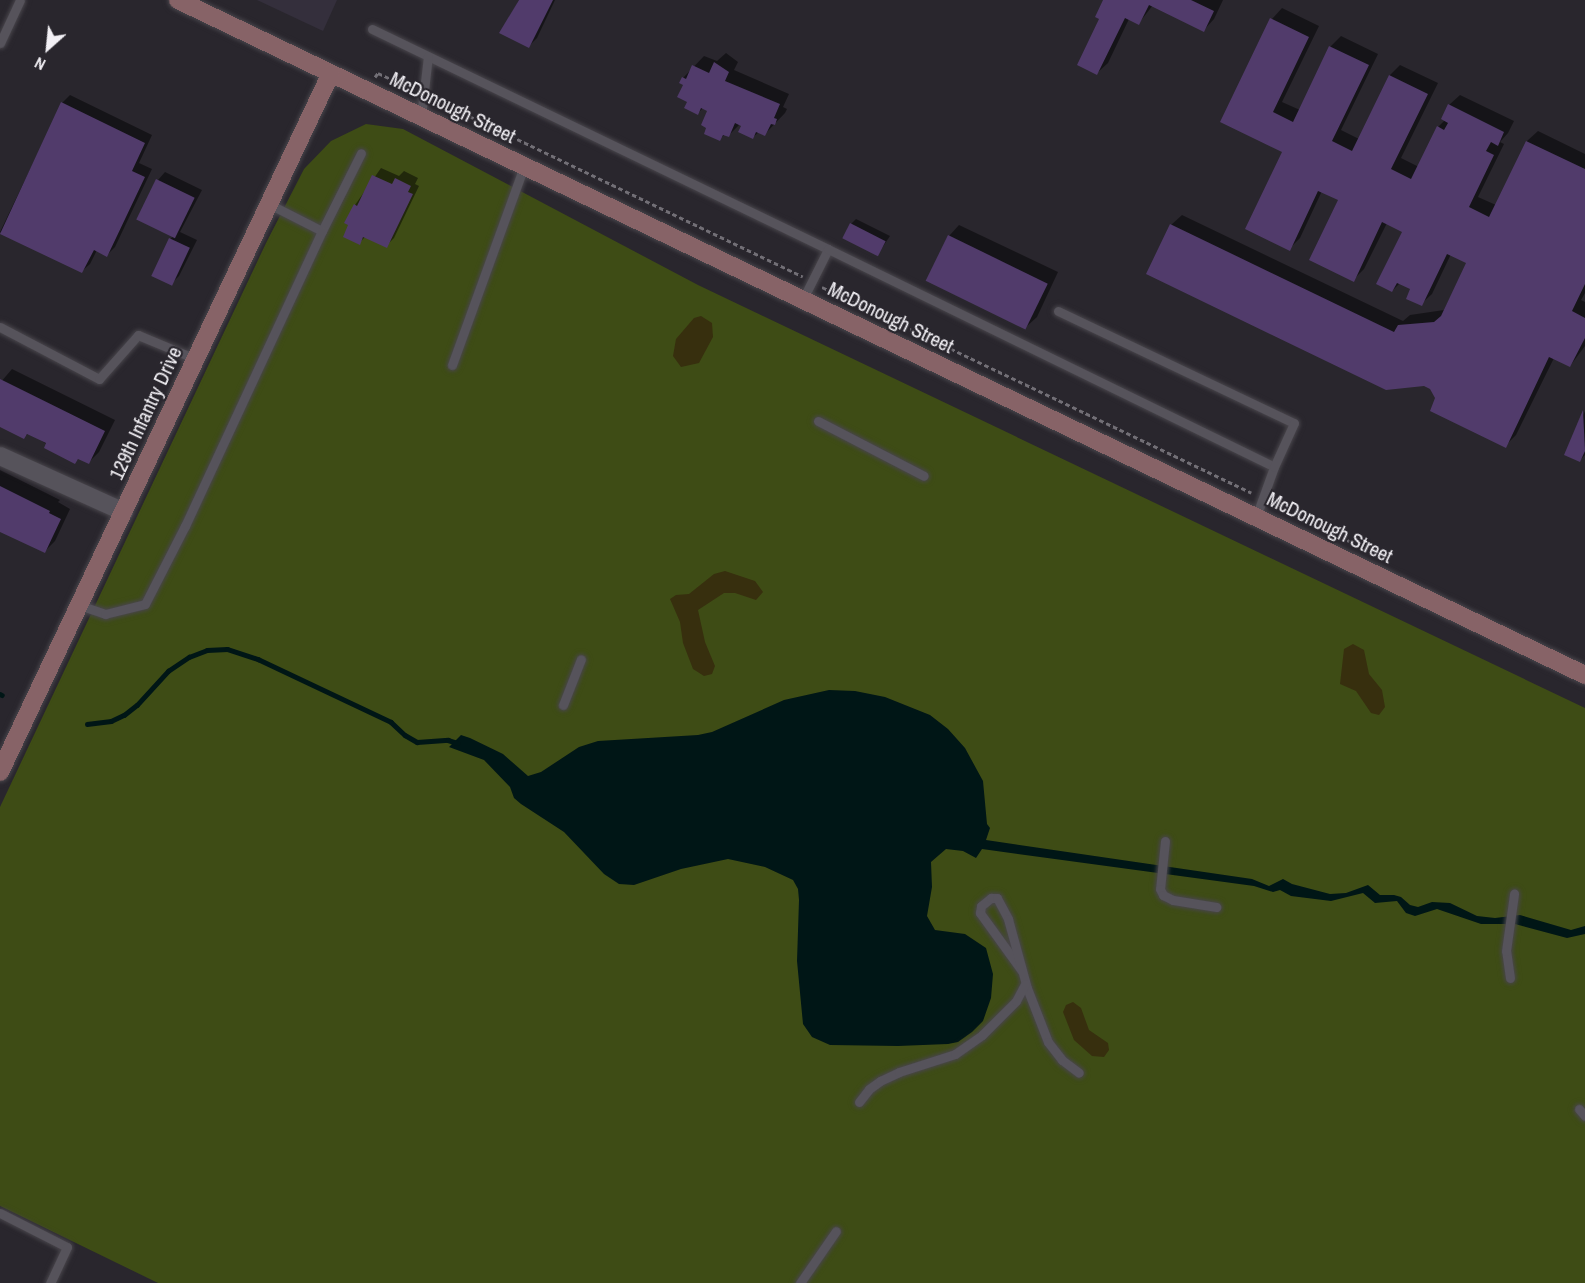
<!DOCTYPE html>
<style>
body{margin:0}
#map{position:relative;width:1585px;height:1283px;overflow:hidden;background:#29262d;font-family:"Archivo Narrow",sans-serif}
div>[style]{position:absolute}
.built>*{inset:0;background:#342f3c}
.green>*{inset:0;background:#3e4c15}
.sand>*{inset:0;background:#372f0e}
.water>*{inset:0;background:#001616}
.shadow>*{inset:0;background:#0007}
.stream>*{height:4.5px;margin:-2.25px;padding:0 2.25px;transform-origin:2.25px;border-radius:2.25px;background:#001616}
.building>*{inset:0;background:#513b6b;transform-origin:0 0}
.path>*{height:3px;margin-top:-1.5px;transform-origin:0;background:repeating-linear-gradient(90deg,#726f76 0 4.5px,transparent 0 7.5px)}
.roads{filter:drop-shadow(0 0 2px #48454b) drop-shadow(0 0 2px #48454b)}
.lane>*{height:9px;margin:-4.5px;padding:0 4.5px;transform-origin:4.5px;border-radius:4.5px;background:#56535b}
.street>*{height:18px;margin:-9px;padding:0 9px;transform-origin:9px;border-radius:9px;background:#56535b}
.secondary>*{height:18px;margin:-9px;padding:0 9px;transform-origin:9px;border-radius:9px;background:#876367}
span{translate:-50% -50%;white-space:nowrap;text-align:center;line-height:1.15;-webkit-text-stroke:4.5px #29262d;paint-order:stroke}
.street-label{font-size:20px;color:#f2f0f5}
.north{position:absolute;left:18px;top:18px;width:60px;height:60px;-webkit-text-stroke:4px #29262d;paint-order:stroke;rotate:207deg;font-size:16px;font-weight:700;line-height:24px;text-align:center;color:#f2f0f5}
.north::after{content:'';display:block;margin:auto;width:21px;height:27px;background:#f2f0f5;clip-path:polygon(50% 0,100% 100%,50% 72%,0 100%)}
</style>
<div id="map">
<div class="built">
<i style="clip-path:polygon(257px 0,337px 0,323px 31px)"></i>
</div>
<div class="green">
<i style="clip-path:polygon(366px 124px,403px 129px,698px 285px,1585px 708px,1585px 1283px,158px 1283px,0 1206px,0 807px,266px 243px,304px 169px,331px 141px)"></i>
</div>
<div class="sand">
<i style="clip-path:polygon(701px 316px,712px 323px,713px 337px,699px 363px,681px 367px,673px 356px,676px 339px,694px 318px)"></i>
<i style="clip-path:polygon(725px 571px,755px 581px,763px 592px,756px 600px,735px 593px,724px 593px,698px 610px,705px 642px,715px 666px,712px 674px,704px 676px,693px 669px,683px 643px,680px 622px,670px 599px,676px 595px,689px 594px,714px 574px)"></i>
<i style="clip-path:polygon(1353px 644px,1364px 650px,1369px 674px,1382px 690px,1385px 707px,1379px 715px,1371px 713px,1356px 691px,1340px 684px,1344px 649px)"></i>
<i style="clip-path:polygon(1073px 1002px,1081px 1008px,1089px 1030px,1108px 1043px,1109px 1050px,1104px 1057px,1092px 1056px,1074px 1040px,1063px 1012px,1066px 1005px)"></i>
</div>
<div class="water">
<i style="clip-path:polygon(829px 690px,855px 691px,885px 697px,930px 715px,948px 729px,965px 748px,983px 781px,987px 824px,990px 828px,986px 840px,1252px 879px,1269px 886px,1283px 879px,1292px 884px,1330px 894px,1346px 893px,1368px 885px,1380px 895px,1394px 895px,1401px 897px,1410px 905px,1418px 907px,1432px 902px,1450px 903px,1477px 916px,1495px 918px,1520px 915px,1571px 930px,1585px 926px,1585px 934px,1567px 938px,1515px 924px,1481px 924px,1437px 909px,1415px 916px,1406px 913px,1397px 901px,1375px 903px,1363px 893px,1331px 901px,1291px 896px,1280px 890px,1273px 892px,1254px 886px,982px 849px,976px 858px,963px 851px,946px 849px,931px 862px,932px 887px,927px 916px,935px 930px,965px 934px,986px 948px,993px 974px,991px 998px,983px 1021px,972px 1032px,958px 1042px,948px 1044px,898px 1046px,830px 1045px,812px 1037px,803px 1024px,797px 961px,799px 900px,798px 889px,793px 880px,765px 867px,728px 859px,681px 869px,634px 885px,619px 884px,604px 874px,564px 832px,521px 804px,514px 798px,510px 787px,484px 760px,449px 747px,461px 735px,470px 738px,503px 754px,528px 776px,541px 772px,579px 747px,598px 741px,698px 735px,712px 732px,784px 700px)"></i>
</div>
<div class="shadow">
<i style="clip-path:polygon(519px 0,555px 0,537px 38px,529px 46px,501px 33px)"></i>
<i style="clip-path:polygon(1104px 0,1223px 0,1214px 19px,1204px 30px,1153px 5px,1139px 23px,1129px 19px,1108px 63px,1097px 73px)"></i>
<i style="clip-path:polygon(1282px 8px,1319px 26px,1282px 102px,1300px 110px,1330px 47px,1341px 36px,1378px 54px,1341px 130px,1359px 139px,1390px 75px,1400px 65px,1438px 83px,1401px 158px,1419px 167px,1438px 127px,1445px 120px,1449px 105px,1460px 95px,1514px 121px,1508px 133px,1500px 142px,1504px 144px,1478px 197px,1496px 205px,1527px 141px,1538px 131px,1585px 154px,1585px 293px,1581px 300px,1585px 302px,1585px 346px,1570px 366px,1554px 358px,1516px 435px,1505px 446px,1437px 397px,1431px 388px,1171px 225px,1182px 215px,1403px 321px,1410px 315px,1444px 310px,1468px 262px,1451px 254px,1432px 294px,1421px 304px,1412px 289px,1400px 283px,1392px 291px,1404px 231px,1387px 223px,1364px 269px,1353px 280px,1340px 200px,1322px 191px,1300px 238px,1289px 249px,1284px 151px,1222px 121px,1272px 19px)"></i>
<i style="clip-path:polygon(726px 53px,738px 62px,734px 70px,789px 94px,783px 107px,787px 109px,785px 113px,765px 134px,759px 132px,753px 137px,743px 125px,739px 125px,728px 136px,725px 134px,719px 140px,709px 110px,703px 108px,698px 113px,689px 101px,683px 78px,704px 56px,717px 61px)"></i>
<i style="clip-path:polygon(70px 95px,152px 135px,139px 163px,152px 169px,115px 247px,107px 255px,97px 250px,90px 264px,82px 271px,0 232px,62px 103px)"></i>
<i style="clip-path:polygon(381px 168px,399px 176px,404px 171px,418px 178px,415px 184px,419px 186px,394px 238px,386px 246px,366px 236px,359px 243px,355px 205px)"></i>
<i style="clip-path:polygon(165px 172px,202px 190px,180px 232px,197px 240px,179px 276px,171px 284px,170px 239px,174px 236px,158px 180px)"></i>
<i style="clip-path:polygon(856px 219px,890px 236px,878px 254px,851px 224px)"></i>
<i style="clip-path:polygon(959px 225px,1058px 272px,1037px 317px,1026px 327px,949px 236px)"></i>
<i style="clip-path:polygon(12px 369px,115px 420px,99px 452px,88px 463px,79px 458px,75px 462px,29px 433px,24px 437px,0 426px,0 383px)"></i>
<i style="clip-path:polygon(1585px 411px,1585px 455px,1580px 460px,1566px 454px)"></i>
<i style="clip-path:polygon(0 470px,60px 500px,58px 502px,70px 509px,55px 541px,44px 552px,0 530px)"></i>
</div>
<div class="stream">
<i style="left:0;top:694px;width:2px;rotate:27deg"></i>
<i style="left:87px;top:724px;width:24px;rotate:-7deg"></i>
<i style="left:111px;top:721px;width:14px;rotate:-25deg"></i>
<i style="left:124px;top:715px;width:16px;rotate:-38deg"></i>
<i style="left:137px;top:705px;width:46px;rotate:-47.6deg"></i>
<i style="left:168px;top:671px;width:25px;rotate:-34deg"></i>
<i style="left:189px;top:657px;width:19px;rotate:-21deg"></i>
<i style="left:207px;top:650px;width:20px;rotate:-3deg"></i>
<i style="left:227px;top:649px;width:33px;rotate:18deg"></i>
<i style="left:258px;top:659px;width:147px;rotate:25.3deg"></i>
<i style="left:391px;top:722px;width:19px;rotate:43deg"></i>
<i style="left:405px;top:735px;width:14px;rotate:30deg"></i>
<i style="left:417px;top:742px;width:31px;rotate:-4deg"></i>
<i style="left:448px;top:740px;width:10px;rotate:17deg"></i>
</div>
<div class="building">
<i style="clip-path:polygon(519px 0,553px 0,529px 48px,499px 33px)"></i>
<i style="clip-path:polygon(1103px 0,1191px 0,1214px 11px,1204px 32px,1149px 5px,1139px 25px,1125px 18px,1097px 75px,1077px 65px,1099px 19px,1095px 17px)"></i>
<i style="clip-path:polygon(1270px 18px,1309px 37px,1273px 112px,1293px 122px,1329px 46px,1369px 65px,1332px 141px,1352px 151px,1389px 75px,1428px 94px,1391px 169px,1411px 179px,1437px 126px,1444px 130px,1448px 123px,1441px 119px,1448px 104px,1504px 132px,1498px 146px,1491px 142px,1486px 151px,1494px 155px,1469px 207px,1489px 217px,1526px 141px,1585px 169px,1585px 284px,1572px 311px,1585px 318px,1585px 338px,1570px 367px,1549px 357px,1506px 448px,1430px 411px,1435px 398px,1430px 389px,1424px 386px,1386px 390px,1146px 274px,1170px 224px,1394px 332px,1398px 325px,1434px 322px,1441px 316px,1466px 263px,1447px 254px,1422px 306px,1406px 299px,1410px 289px,1397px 283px,1392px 292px,1376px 284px,1402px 232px,1382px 222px,1354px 282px,1309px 260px,1338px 200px,1318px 191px,1290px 251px,1245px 229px,1282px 152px,1220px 122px)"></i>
<i style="clip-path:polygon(714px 62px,729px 72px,725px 81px,780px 104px,774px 118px,777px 119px,775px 125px,771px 124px,765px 136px,756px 132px,753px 139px,738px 132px,741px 126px,735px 123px,729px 137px,723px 135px,720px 141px,704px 134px,706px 128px,701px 125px,707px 111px,701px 108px,698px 115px,684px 108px,687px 102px,677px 97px,683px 85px,679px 83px,682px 77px,686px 79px,692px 65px,709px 73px)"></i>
<i style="clip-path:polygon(61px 102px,145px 143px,132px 171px,145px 177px,107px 257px,94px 250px,82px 273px,0 234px)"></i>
<i style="clip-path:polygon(372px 175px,392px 184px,395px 178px,411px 186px,408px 192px,413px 194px,387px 248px,363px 237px,360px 245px,343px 237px,348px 225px,344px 223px,354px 204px,357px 206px)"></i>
<i style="left:156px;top:179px;width:43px;height:45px;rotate:26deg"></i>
<i style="left:850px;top:223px;width:40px;height:17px;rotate:27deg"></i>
<i style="left:948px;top:235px;width:111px;height:51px;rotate:26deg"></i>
<i style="left:169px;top:238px;width:23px;height:42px;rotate:25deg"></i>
<i style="clip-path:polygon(0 379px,105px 431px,89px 464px,78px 459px,75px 464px,44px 448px,46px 443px,27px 434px,24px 439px,0 427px)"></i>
<i style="clip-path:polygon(1583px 410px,1585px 451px,1580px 462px,1564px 455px)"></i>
<i style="clip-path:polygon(0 486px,50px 511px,49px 513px,61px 519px,45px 553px,0 532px)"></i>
</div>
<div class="path">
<i style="left:375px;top:77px;width:5px;rotate:-53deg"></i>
<i style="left:378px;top:73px;width:40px;rotate:25deg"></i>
<i style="left:436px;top:100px;width:407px;rotate:25.7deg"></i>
<i style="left:822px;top:287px;width:476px;rotate:25.6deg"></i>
<i style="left:1273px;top:504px;width:123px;rotate:25.9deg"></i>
</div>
<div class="roads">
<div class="lane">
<i style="left:372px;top:29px;width:506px;rotate:25.76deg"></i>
<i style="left:0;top:43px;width:47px;rotate:-65.1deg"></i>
<i style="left:421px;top:117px;width:61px;rotate:-83.5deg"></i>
<i style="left:269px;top:204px;width:59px;rotate:27deg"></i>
<i style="left:322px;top:231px;width:87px;rotate:-63.4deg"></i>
<i style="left:803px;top:299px;width:56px;rotate:-63.4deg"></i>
<i style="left:828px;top:249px;width:496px;rotate:26deg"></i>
<i style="left:1274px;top:467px;width:53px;rotate:109.8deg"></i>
<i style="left:1058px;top:311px;width:261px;rotate:25.4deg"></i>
<i style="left:1294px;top:423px;width:48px;rotate:114.4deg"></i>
<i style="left:0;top:327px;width:112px;rotate:27.7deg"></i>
<i style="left:99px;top:379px;width:59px;rotate:-48.4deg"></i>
<i style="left:138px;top:335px;width:63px;rotate:22.5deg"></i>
<i style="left:452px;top:365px;width:212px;rotate:-70.1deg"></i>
<i style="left:818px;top:421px;width:119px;rotate:27.4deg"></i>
<i style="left:79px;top:605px;width:28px;rotate:19deg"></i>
<i style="left:105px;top:614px;width:41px;rotate:-14deg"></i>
<i style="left:145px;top:604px;width:88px;rotate:-62.9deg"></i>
<i style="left:185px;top:526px;width:325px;rotate:-65.1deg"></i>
<i style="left:563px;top:705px;width:49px;rotate:-68.6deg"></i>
<i style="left:1165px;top:841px;width:48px;rotate:95.9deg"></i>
<i style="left:1160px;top:889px;width:7px;rotate:63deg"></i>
<i style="left:1163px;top:895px;width:11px;rotate:27deg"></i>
<i style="left:1173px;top:900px;width:44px;rotate:9.2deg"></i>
<i style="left:1022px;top:971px;width:72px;rotate:-125.9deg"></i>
<i style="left:980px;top:913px;width:7px;rotate:-82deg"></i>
<i style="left:981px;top:906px;width:13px;rotate:-39deg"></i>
<i style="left:991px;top:898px;width:6px"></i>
<i style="left:997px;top:898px;width:24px;rotate:62deg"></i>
<i style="left:1008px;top:919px;width:72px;rotate:74.6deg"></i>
<i style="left:1027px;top:988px;width:58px;rotate:68.7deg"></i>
<i style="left:1048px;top:1042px;width:23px;rotate:52deg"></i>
<i style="left:1062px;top:1060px;width:21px;rotate:37deg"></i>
<i style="left:1510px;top:978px;width:27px;rotate:-98deg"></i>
<i style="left:1506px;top:951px;width:58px;rotate:-82deg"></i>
<i style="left:859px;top:1102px;width:16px;rotate:-52deg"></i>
<i style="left:869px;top:1089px;width:14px;rotate:-36deg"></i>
<i style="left:880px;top:1081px;width:21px;rotate:-25deg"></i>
<i style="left:899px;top:1072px;width:59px;rotate:-17.8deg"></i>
<i style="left:955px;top:1054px;width:33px;rotate:-35deg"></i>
<i style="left:982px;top:1035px;width:48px;rotate:-45deg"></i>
<i style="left:1016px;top:1001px;width:19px;rotate:-62deg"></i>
<i style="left:1579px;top:1109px;width:9px;rotate:49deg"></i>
<i style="left:0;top:1213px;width:75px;rotate:26.9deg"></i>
<i style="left:67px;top:1247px;width:40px;rotate:115deg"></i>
<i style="left:800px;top:1283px;width:63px;rotate:-55.3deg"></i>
</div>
<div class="street">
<i style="left:0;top:456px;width:136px;rotate:24.3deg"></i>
</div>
<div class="secondary">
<i style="left:178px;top:0;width:1561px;rotate:25.63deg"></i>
<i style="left:0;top:772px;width:773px;rotate:-64.66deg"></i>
</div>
</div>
<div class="street-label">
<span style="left:453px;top:107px;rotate:26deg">McDonough Street</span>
<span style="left:891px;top:317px;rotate:26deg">McDonough Street</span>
<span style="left:145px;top:413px;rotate:-65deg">129th Infantry Drive</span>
<span style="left:1330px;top:527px;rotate:26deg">McDonough Street</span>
</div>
<div class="north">N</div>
</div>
